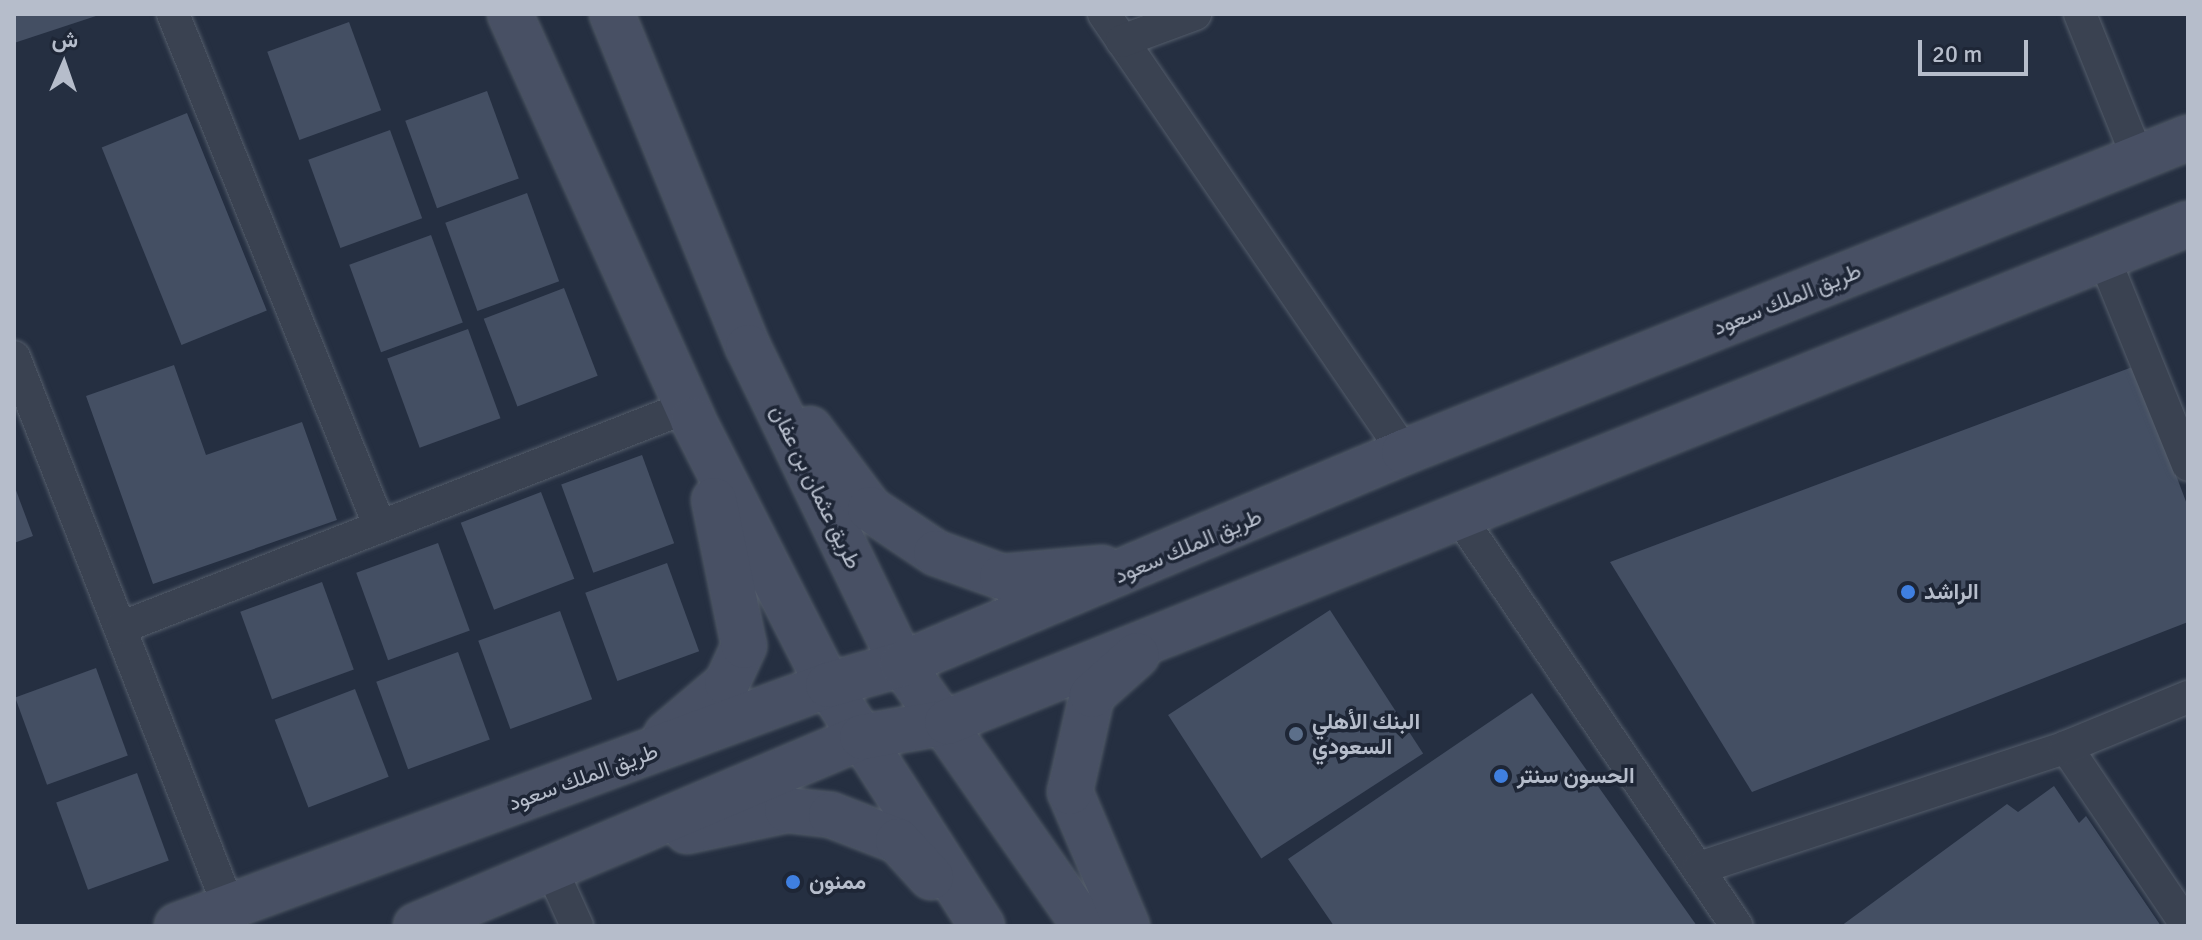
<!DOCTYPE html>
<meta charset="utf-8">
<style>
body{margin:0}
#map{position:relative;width:2202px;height:940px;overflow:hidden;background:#252f41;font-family:Signika,Vazirmatn,sans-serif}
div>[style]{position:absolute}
.building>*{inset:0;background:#444f63;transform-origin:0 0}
.roads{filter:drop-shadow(0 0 2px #545d6b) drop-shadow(0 0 2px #545d6b)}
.street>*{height:32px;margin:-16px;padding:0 16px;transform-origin:16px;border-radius:16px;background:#3a4251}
.secondary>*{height:44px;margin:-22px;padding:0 22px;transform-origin:22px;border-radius:22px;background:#485064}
.dots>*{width:22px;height:22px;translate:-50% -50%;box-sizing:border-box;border:4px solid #1e2636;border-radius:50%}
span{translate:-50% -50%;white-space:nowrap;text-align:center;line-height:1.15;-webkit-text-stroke:7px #1e2636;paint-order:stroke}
.street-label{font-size:22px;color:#b6bdcb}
.poi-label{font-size:22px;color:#b6bdcb;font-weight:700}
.left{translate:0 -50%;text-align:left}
.frame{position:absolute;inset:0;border:16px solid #b6bdcb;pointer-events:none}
.north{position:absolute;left:24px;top:24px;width:80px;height:80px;-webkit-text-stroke:6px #1e2636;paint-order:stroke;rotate:2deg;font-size:22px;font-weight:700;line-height:32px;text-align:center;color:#b6bdcb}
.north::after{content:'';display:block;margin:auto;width:28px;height:36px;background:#b6bdcb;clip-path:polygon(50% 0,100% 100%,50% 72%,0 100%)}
.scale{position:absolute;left:1918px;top:40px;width:110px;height:36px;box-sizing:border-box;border:4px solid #b6bdcb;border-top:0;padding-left:10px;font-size:24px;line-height:28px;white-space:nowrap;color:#b6bdcb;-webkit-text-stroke:6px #1e2636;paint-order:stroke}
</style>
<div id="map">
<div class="building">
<i style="clip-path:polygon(14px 14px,99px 14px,99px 15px,14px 43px)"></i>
<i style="left:349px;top:22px;width:94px;height:87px;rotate:70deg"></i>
<i style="left:487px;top:91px;width:93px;height:87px;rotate:70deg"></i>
<i style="left:187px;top:113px;width:213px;height:92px;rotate:68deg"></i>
<i style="left:390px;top:130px;width:94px;height:87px;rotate:70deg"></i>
<i style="left:527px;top:193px;width:94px;height:87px;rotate:70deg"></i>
<i style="left:431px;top:235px;width:93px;height:87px;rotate:70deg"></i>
<i style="left:564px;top:288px;width:94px;height:86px;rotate:69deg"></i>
<i style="left:468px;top:329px;width:95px;height:86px;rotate:70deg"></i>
<i style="clip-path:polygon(174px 365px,206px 455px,302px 422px,337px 520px,153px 584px,86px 396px)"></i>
<i style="clip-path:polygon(2135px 366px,2188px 507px,2188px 622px,1752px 792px,1610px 562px)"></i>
<i style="left:642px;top:455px;width:94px;height:86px;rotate:70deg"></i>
<i style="clip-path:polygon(14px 485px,33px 536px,14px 543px)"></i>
<i style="left:541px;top:492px;width:93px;height:86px;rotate:69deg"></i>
<i style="left:438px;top:543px;width:93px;height:87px;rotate:70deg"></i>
<i style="left:667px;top:563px;width:94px;height:87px;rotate:70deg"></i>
<i style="left:322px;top:582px;width:93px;height:87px;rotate:70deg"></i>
<i style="left:1330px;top:610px;width:171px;height:193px;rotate:57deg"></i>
<i style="left:560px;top:611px;width:94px;height:87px;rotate:70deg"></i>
<i style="left:458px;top:652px;width:93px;height:87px;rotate:70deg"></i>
<i style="left:96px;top:668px;width:93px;height:86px;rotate:70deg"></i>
<i style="left:355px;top:689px;width:94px;height:86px;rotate:69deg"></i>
<i style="clip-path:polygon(1532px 693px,1697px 926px,1334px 926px,1288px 859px)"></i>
<i style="left:137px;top:773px;width:93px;height:86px;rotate:70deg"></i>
<i style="clip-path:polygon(2054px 786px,2079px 823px,2086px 816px,2161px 926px,1841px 926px,2007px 804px,2018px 812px)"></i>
</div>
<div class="roads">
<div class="street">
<i style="left:173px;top:14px;width:553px;rotate:68.03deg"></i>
<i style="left:1104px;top:14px;width:531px;rotate:55.59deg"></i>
<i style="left:2080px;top:14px;width:155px;rotate:68.1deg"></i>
<i style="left:1122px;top:41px;width:78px;rotate:-20.3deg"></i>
<i style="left:2104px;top:258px;width:223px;rotate:67.9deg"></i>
<i style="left:14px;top:357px;width:588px;rotate:68.67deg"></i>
<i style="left:1459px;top:516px;width:495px;rotate:55.9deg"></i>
<i style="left:120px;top:628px;width:609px;rotate:-21.29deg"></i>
<i style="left:2066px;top:747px;width:216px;rotate:55.9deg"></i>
<i style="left:1699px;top:868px;width:386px;rotate:-18.2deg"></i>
<i style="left:2066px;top:747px;width:132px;rotate:-22.3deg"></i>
<i style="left:553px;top:873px;width:58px;rotate:65.6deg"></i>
</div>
<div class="secondary">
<i style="left:510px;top:14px;width:445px;rotate:65.7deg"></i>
<i style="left:693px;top:420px;width:297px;rotate:63deg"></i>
<i style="left:828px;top:685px;width:286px;rotate:57.4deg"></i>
<i style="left:612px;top:14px;width:360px;rotate:67.8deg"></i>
<i style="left:748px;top:347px;width:352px;rotate:64.1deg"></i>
<i style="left:902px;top:664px;width:320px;rotate:55.1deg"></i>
<i style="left:810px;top:429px;width:100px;rotate:53.1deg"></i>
<i style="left:870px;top:509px;width:79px;rotate:33.7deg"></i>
<i style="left:936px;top:553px;width:70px;rotate:20deg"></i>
<i style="left:1002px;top:577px;width:101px;rotate:-5.1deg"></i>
<i style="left:666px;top:735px;width:80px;rotate:-40.4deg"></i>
<i style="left:727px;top:683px;width:41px;rotate:-65.3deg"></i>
<i style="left:744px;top:646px;width:149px;rotate:-101.6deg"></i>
<i style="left:687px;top:831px;width:102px;rotate:-11.9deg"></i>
<i style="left:787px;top:810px;width:44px;rotate:6.5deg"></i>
<i style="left:831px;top:815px;width:72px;rotate:21.2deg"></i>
<i style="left:898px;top:841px;width:49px;rotate:47.5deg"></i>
<i style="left:177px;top:926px;width:694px;rotate:-20.31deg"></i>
<i style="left:828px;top:685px;width:77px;rotate:-15.8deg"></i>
<i style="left:902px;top:664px;width:545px;rotate:-22.89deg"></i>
<i style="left:1404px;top:452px;width:845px;rotate:-21.83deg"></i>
<i style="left:416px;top:926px;width:484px;rotate:-23deg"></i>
<i style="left:862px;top:737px;width:86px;rotate:-10deg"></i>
<i style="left:947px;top:722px;width:1337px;rotate:-21.87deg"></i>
<i style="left:1127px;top:926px;width:146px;rotate:-113deg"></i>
<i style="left:1070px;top:792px;width:99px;rotate:-77.2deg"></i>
<i style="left:1092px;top:695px;width:60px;rotate:-41.6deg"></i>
</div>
</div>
<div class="dots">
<i style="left:1908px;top:592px;background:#3f7fe0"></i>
<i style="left:1296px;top:734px;background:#5c6f8a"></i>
<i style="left:1501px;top:776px;background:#3f7fe0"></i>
<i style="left:793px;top:882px;background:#3f7fe0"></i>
</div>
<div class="street-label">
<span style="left:1787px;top:299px;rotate:-22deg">طريق الملك سعود</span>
<span style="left:816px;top:487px;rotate:64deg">طريق عثمان بن عفان</span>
<span style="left:1188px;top:546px;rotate:-23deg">طريق الملك سعود</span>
<span style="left:583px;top:777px;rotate:-20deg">طريق الملك سعود</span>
</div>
<div class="poi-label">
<span class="left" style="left:1924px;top:592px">الراشد</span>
<span class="left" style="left:1312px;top:734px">البنك الأهلي<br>السعودي</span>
<span class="left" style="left:1517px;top:776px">الحسون سنتر</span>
<span class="left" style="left:809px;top:882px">ممنون</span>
</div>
<div class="frame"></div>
<div class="north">ش</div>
<div class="scale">20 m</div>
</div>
